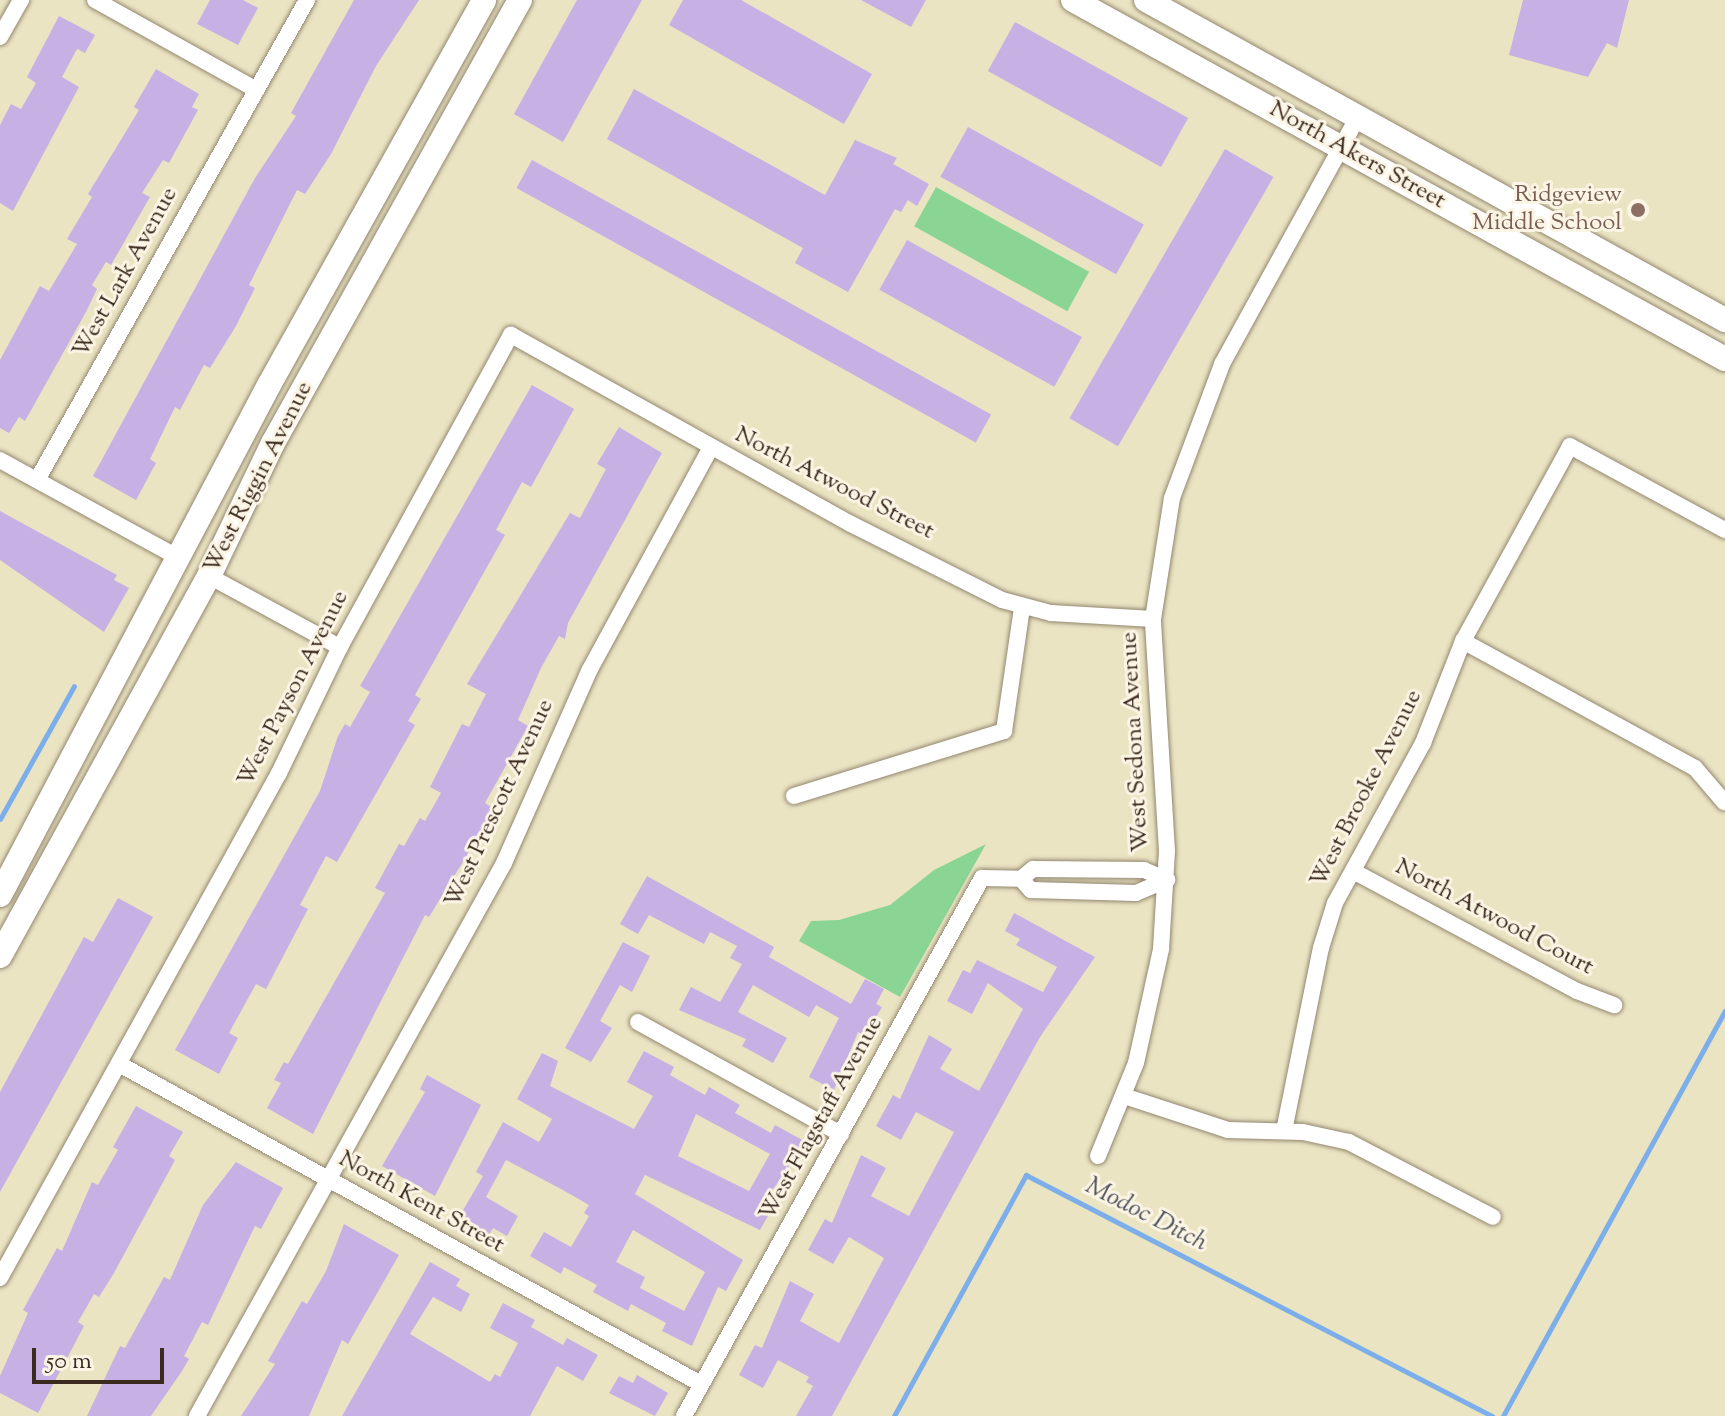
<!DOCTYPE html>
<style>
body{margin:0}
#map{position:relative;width:1725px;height:1416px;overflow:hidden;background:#ebe4c3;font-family:"Sorts Mill Goudy",serif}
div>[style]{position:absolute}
.green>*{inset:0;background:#8ad593;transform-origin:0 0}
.stream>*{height:5px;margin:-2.5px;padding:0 2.5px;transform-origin:2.5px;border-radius:2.5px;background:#7cafe9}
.building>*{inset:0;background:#c7b0e3;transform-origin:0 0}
.roads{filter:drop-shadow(0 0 2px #938770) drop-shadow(0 0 2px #938770)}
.minor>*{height:16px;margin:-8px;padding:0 8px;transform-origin:8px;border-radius:8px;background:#fff}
.secondary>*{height:24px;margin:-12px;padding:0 12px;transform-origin:12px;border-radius:12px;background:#fff}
.dots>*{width:22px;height:22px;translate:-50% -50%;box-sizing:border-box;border:4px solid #fcf5e5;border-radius:50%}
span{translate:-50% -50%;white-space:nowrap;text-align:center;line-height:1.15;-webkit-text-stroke:6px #fcf5e5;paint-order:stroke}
.street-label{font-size:24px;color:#3b2a1e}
.education-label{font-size:24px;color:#785e54}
.right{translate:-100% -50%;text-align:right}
.water-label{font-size:26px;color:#4e525b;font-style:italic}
.scale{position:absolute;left:32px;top:1348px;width:132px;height:36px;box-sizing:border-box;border:4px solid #3b2a1e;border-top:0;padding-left:10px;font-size:24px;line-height:28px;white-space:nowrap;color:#3b2a1e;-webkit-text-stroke:6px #fcf5e5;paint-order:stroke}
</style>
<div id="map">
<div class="green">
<i style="left:936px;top:187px;width:175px;height:45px;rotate:29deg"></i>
<i style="clip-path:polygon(986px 844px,900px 997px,799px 941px,811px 921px,839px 920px,890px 905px,934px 870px)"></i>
</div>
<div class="stream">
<i style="left:0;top:819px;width:152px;rotate:-60.9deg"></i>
<i style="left:894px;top:1416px;width:275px;rotate:-61.3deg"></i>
<i style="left:1026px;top:1175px;width:525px;rotate:27.35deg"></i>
<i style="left:1503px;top:1416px;width:462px;rotate:-61.3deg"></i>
</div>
<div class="building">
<i style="clip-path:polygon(210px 0,243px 0,258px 8px,238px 45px,197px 24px)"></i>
<i style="clip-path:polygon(354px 0,419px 0,376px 66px,331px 154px,305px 194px,297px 190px,249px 285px,255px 288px,236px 326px,210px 368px,204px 365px,180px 410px,175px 407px,150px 459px,156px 463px,136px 500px,93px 476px,255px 178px,296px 116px,291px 113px)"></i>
<i style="clip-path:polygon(577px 0,642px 0,563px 142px,514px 114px)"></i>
<i style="clip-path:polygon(683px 0,741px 0,872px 74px,844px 124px,669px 25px)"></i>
<i style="clip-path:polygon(861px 0,926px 0,911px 27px)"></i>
<i style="clip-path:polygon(1523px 0,1629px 0,1617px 48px,1607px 43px,1588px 77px,1509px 55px)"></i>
<i style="clip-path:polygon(59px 16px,95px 35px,85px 53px,77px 49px,62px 77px,79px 87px,13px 211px,0 203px,0 125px,11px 104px,21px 109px,36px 83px,27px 77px)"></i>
<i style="left:1015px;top:22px;width:198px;height:56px;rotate:29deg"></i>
<i style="clip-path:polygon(156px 69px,199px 94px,192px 107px,198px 110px,169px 163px,163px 160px,142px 193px,150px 197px,111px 265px,106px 262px,92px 285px,97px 289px,86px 312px,25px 421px,19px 417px,9px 433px,0 428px,0 360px,40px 286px,49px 291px,77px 244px,67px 239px,92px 197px,88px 194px,139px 110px,134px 107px)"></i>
<i style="clip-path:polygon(634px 89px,825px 195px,855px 140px,897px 158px,893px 164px,929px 184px,917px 206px,908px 200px,901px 212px,895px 209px,848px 292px,795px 263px,803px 248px,607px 139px)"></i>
<i style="left:968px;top:127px;width:201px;height:57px;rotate:29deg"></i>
<i style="left:1225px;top:149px;width:56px;height:311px;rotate:30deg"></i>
<i style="left:532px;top:160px;width:525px;height:32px;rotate:29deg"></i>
<i style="left:907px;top:240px;width:200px;height:57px;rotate:29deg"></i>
<i style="clip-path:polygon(532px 385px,574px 409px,531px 487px,522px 482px,496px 530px,505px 535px,415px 695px,421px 699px,408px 721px,415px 725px,337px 862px,326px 856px,300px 905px,308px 909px,266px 989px,256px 984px,229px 1033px,238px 1038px,219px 1074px,175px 1050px,320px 791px,338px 736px,345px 724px,350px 727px,370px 692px,360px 686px)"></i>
<i style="clip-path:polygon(619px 427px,662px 453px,568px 623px,565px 639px,559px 636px,541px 668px,518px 720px,528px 726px,485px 803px,491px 807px,485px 826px,429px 917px,425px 915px,313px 1134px,267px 1108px,281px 1083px,274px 1080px,284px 1062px,288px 1064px,385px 893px,375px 888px,399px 844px,404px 846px,420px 818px,425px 821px,441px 793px,430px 787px,462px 724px,469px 727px,486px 694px,467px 684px,570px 513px,580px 518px,606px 469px,597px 464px)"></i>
<i style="clip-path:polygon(0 511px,117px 575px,114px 580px,129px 588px,104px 632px,0 560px)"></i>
<i style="clip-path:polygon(647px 876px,774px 947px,769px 957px,851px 1004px,865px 979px,884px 989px,876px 1004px,882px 1007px,865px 1036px,858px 1032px,834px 1090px,809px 1077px,839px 1018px,816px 1005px,809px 1017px,753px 985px,738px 1012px,787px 1038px,773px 1063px,742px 1046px,746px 1039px,679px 1010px,691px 987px,720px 1002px,742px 964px,730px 958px,737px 946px,710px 932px,704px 944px,649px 915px,638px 934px,620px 924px)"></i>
<i style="clip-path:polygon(118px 898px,153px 917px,0 1192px,0 1092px,84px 937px,93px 942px)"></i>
<i style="clip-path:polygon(1014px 913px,1095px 957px,1040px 1037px,832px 1416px,796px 1416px,813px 1386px,806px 1382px,809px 1377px,778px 1360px,763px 1388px,739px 1375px,755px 1345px,762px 1348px,790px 1281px,814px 1294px,800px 1321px,839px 1343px,884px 1258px,849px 1237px,833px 1264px,808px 1250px,825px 1219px,832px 1223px,861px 1155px,886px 1168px,871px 1196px,909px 1216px,954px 1132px,916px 1112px,901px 1140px,876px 1126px,893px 1095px,900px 1099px,929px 1035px,952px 1049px,940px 1069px,979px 1091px,1023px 1009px,988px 983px,972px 1014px,947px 1001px,963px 970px,970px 973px,977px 960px,1043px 992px,1057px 967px,1016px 945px,1020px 939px,1005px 931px)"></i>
<i style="clip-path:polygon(623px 942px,650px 956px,632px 992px,620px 985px,600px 1021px,612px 1028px,591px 1062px,565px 1048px)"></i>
<i style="clip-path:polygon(evenodd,644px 1051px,674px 1067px,670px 1075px,705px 1095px,709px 1087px,740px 1105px,735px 1113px,771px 1133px,775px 1125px,806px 1142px,769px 1195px,777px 1200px,760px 1230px,645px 1175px,635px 1194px,743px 1260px,726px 1291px,718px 1287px,692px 1346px,662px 1331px,666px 1323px,631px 1304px,628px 1311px,593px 1292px,597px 1285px,580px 1276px,564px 1267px,561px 1274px,530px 1256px,544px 1232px,571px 1247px,589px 1216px,584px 1213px,589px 1205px,561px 1189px,506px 1160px,486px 1197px,518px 1216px,507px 1236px,493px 1228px,489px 1235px,459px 1217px,483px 1176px,476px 1172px,503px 1122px,539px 1142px,552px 1119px,517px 1099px,542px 1053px,558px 1061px,550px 1086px,634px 1129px,653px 1096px,627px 1082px,644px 1051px,696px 1114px,770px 1154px,749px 1191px,678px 1156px,696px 1114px,644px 1051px,633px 1230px,705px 1272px,684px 1311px,640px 1288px,645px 1277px,616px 1262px,633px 1230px)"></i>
<i style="clip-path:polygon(427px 1075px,481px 1105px,435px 1196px,382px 1166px,425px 1092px,420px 1089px)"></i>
<i style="clip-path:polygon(136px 1106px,183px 1132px,169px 1156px,175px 1160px,114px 1273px,99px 1297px,94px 1294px,78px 1322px,84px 1326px,38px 1413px,0 1393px,0 1376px,28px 1313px,23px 1310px,57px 1248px,62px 1251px,92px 1182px,98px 1185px,118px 1150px,113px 1147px)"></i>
<i style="clip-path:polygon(236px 1162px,283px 1188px,261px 1229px,255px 1226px,208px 1325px,202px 1322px,184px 1356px,189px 1359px,182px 1371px,151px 1416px,87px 1416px,120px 1346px,125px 1348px,164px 1277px,170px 1280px,203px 1205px)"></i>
<i style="clip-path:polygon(344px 1224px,399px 1255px,348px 1344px,342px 1340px,309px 1416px,241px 1416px,275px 1364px,268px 1361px,302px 1301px,307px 1304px,326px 1271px)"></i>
<i style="clip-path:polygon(430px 1262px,460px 1279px,456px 1286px,470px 1294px,461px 1312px,433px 1297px,410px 1334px,490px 1382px,495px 1374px,500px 1377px,518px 1343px,490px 1328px,503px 1303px,535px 1320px,531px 1327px,563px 1345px,567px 1338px,598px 1355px,583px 1381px,557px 1366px,530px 1416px,342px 1416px)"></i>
<i style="clip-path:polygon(637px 1375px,668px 1393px,655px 1416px,609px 1393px,619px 1376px,633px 1383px)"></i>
</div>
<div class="roads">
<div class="minor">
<i style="left:95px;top:0;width:185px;rotate:29.1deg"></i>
<i style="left:0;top:37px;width:43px;rotate:-60.4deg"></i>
<i style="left:0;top:460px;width:204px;rotate:28.7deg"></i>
<i style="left:37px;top:480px;width:551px;rotate:-60.64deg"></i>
<i style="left:209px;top:576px;width:149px;rotate:28.5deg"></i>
<i style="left:1463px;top:641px;width:264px;rotate:28.7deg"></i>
<i style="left:1695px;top:768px;width:45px;rotate:49.5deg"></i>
<i style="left:794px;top:796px;width:220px;rotate:-17.2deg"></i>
<i style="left:1004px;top:731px;width:124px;rotate:-81.7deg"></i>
<i style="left:1353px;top:871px;width:254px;rotate:28.2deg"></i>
<i style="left:1577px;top:991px;width:40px;rotate:21deg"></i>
<i style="left:1021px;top:879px;width:15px;rotate:48deg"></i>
<i style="left:1031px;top:890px;width:105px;rotate:1.6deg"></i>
<i style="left:1136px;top:893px;width:34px;rotate:-23deg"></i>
<i style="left:638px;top:1022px;width:232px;rotate:28.9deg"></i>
<i style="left:119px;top:1064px;width:664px;rotate:28.8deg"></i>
<i style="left:1124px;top:1096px;width:109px;rotate:18.1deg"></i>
<i style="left:1228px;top:1130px;width:75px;rotate:1.5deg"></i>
<i style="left:1303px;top:1132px;width:47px;rotate:12.3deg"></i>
<i style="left:1349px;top:1142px;width:162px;rotate:27.5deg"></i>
<i style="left:1284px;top:1131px;width:187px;rotate:-78.6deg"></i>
<i style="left:1321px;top:948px;width:47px;rotate:-72.7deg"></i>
<i style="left:1335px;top:903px;width:183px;rotate:-61.2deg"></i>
<i style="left:1423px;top:743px;width:110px;rotate:-68.6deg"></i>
<i style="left:1463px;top:641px;width:222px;rotate:-61.2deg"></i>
<i style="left:1570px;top:446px;width:176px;rotate:28.5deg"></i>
<i style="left:1098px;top:1156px;width:100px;rotate:-67.8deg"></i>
<i style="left:1136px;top:1063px;width:117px;rotate:-77.6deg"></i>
<i style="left:1161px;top:949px;width:98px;rotate:-86.5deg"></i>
<i style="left:1167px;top:851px;width:232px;rotate:-93.5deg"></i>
<i style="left:1153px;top:619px;width:122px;rotate:-81.1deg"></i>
<i style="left:1172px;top:498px;width:143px;rotate:-69.5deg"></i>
<i style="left:1222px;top:364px;width:278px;rotate:-61.2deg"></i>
<i style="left:0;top:1278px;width:577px;rotate:-61.08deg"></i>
<i style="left:279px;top:773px;width:140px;rotate:-64.2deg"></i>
<i style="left:340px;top:647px;width:356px;rotate:-61.3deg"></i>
<i style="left:511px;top:335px;width:387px;rotate:29.1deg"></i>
<i style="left:849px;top:523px;width:171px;rotate:26.7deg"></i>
<i style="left:1002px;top:600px;width:51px;rotate:14.9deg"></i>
<i style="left:1051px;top:613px;width:102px;rotate:3.4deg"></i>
<i style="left:197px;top:1416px;width:633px;rotate:-60.96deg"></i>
<i style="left:504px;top:863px;width:210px;rotate:-66.1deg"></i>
<i style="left:589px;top:671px;width:255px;rotate:-61.4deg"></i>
<i style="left:684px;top:1416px;width:615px;rotate:-61.02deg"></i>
<i style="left:982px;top:878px;width:39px;rotate:1deg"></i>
<i style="left:1021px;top:879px;width:16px;rotate:-40deg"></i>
<i style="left:1033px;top:869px;width:111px;rotate:0.5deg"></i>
<i style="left:1144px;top:870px;width:25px;rotate:23deg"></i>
</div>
<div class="secondary">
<i style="left:1073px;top:0;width:744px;rotate:28.84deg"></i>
<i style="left:1146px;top:0;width:662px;rotate:28.93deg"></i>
<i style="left:0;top:895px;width:577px;rotate:-62.19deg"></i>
<i style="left:269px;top:385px;width:441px;rotate:-60.8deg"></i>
<i style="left:0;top:956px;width:434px;rotate:-61.2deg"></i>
<i style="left:209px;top:576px;width:148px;rotate:-64.3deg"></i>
<i style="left:273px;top:443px;width:507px;rotate:-60.86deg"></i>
</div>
</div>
<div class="dots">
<i style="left:1638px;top:210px;background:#8d6e63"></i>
</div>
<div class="street-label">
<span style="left:1357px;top:156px;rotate:29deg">North Akers Street</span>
<span style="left:126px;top:273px;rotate:-61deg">West Lark Avenue</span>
<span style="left:259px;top:478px;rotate:-63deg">West Riggin Avenue</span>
<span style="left:834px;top:484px;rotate:27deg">North Atwood Street</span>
<span style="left:294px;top:689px;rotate:-63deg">West Payson Avenue</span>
<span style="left:1136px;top:742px;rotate:-93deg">West Sedona Avenue</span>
<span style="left:1367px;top:789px;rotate:-63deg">West Brooke Avenue</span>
<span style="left:500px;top:804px;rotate:-65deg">West Prescott Avenue</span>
<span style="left:1494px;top:918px;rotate:28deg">North Atwood Court</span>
<span style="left:822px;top:1119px;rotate:-61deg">West Flagstaff Avenue</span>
<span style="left:421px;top:1203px;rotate:29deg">North Kent Street</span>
</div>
<div class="education-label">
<span class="right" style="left:1622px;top:210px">Ridgeview<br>Middle School</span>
</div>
<div class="water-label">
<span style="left:1146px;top:1215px;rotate:27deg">Modoc Ditch</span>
</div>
<div class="scale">50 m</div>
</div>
